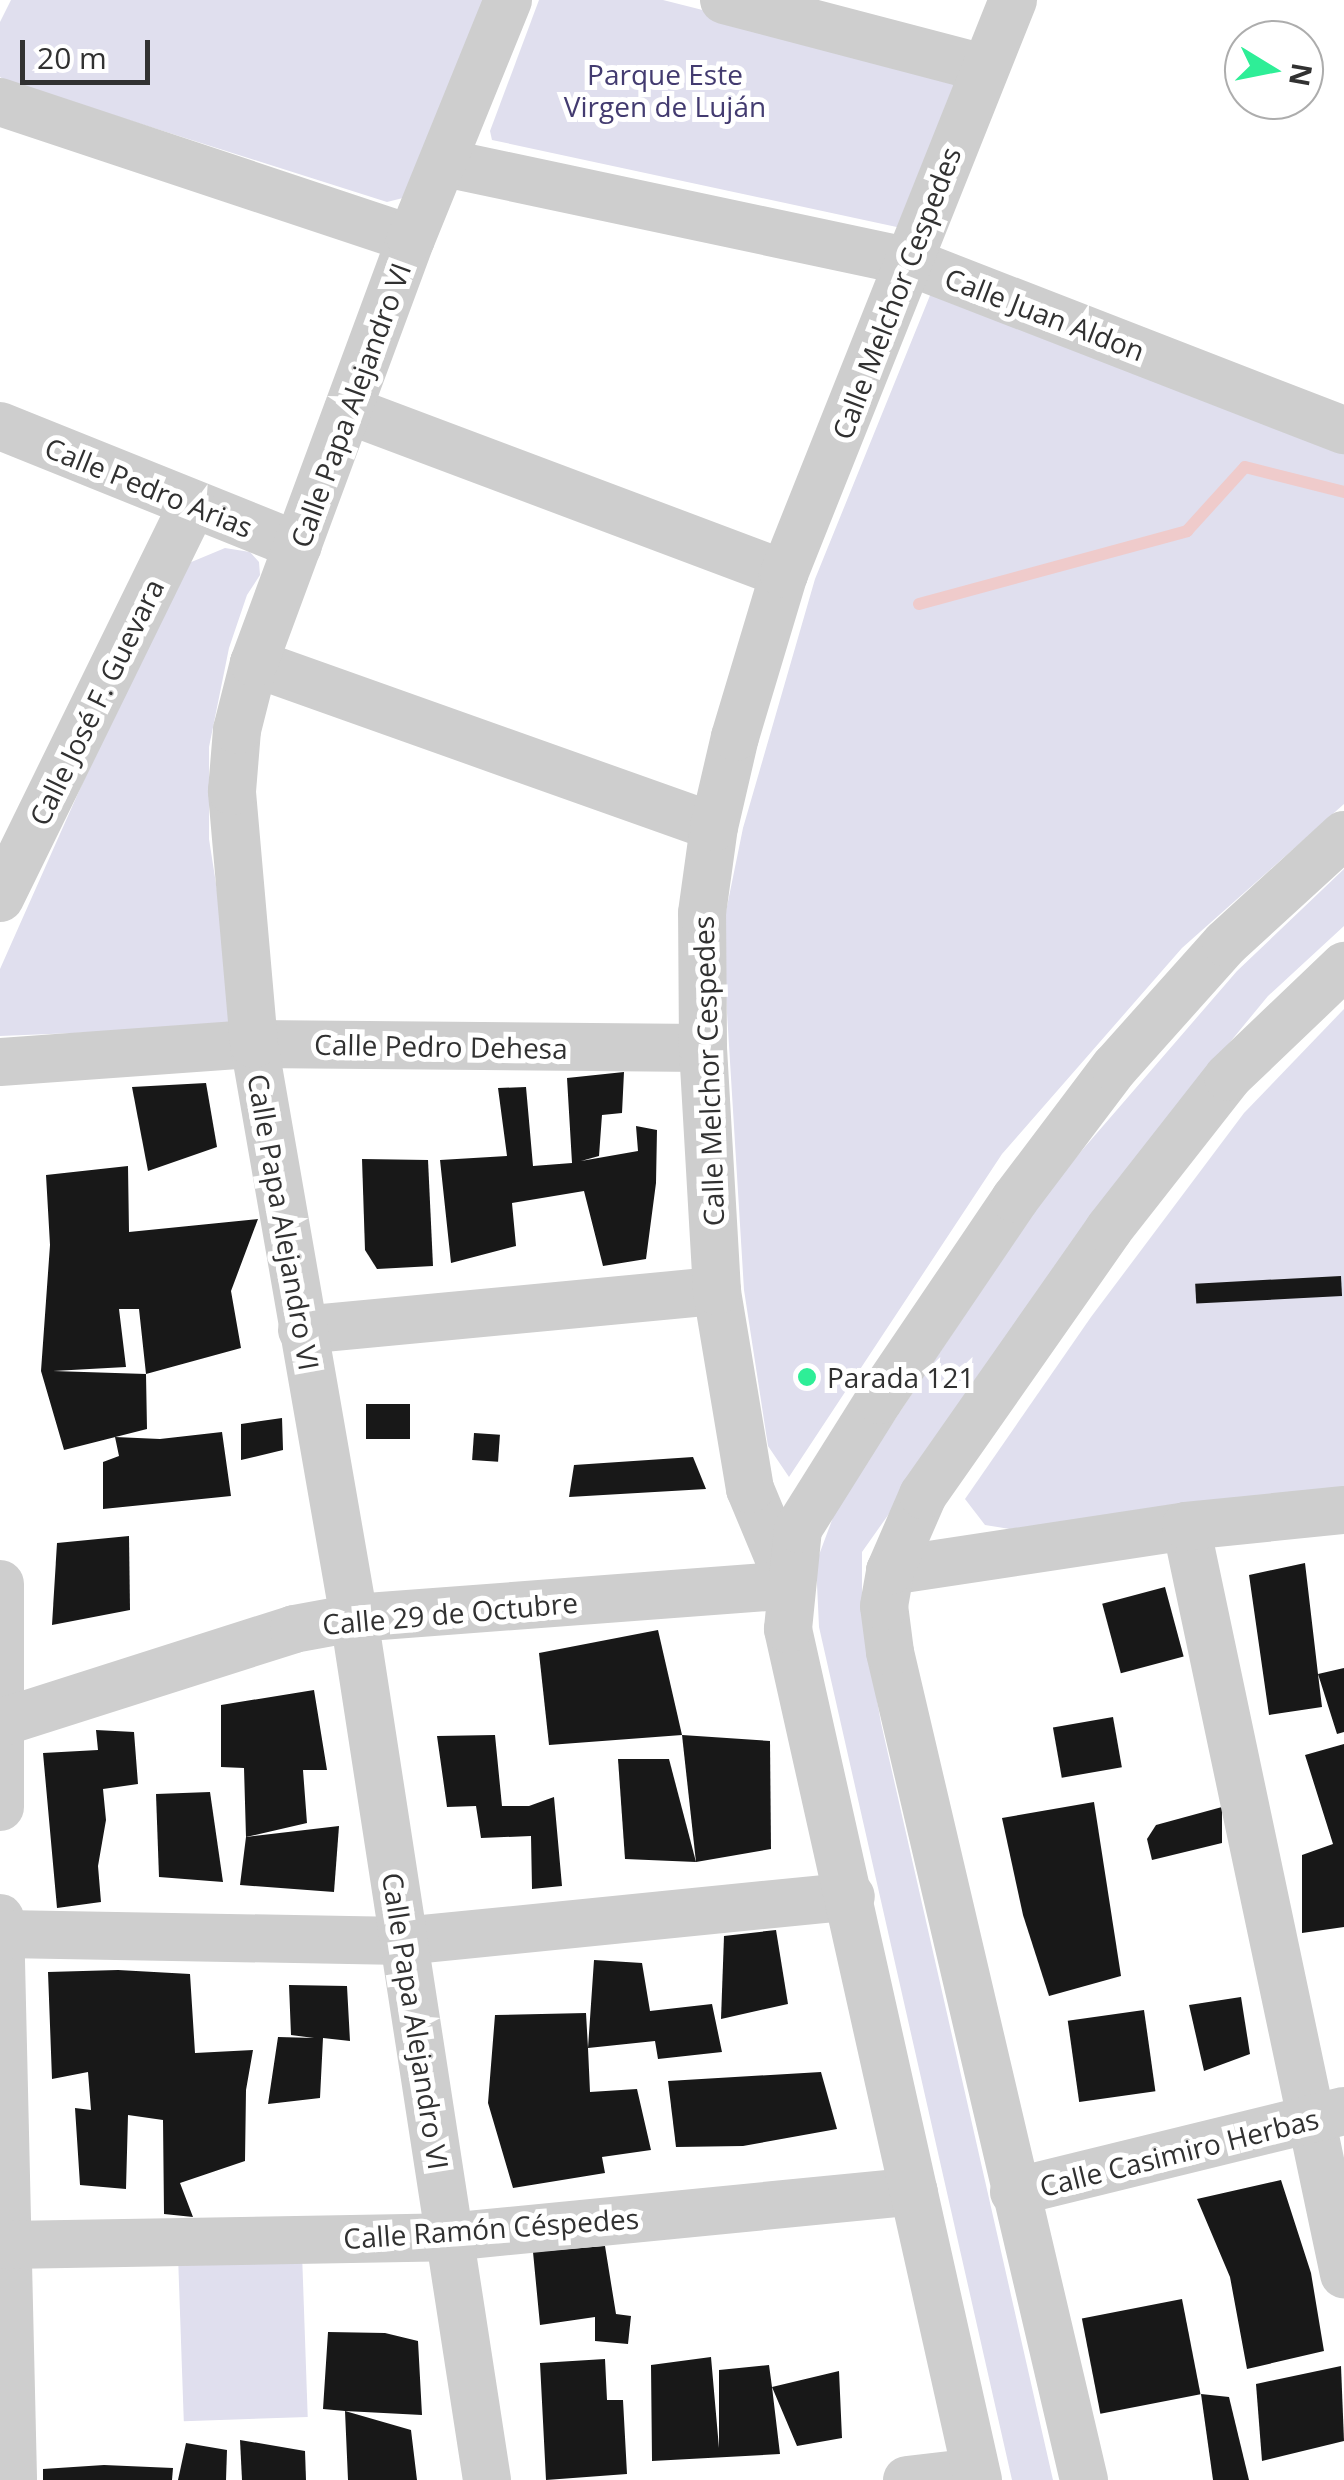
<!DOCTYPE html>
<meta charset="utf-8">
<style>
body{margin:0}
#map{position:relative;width:1344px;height:2480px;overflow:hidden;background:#fff;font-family:"Open Sans",sans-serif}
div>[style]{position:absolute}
.green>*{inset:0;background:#e0dfee;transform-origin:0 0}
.stream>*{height:12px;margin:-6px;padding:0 6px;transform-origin:6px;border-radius:6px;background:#efcbcb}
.building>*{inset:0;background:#181818;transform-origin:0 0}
.minor>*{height:48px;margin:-24px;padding:0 24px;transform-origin:24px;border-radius:24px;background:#cecece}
.dots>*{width:28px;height:28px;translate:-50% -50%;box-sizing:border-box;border:5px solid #fff;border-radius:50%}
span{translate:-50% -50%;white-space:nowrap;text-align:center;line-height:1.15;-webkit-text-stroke:10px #fff;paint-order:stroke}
.park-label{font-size:28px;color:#433b70}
.street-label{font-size:28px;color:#313131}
.poi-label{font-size:28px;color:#313131}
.left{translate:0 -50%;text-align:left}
.north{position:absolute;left:1224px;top:20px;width:100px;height:100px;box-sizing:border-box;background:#fff;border:2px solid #adadad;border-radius:50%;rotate:100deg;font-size:28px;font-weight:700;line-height:40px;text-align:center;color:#313131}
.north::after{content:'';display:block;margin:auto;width:35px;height:45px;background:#2eee97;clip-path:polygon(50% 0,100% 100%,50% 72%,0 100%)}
.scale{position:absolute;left:20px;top:40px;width:130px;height:45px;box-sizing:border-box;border:5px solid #313131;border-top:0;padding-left:12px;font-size:30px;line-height:35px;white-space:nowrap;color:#313131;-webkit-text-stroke:8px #fff;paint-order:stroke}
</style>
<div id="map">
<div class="green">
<i style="clip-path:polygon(11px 0,486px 0,403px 198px,387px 202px,6px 81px,0 77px,0 22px)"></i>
<i style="clip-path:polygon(539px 0,663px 0,963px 76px,906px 229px,492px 140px,490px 131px)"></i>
<i style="clip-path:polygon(931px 293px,1344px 453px,1344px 804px,1182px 948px,1002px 1154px,789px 1477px,768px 1446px,744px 1290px,722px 931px,743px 828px,815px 579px)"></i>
<i style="clip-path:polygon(225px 548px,250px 552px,259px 562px,260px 575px,247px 595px,229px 648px,209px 747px,209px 839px,234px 999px,233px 1019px,222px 1027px,0 1036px,0 969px,171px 584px,189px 563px)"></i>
<i style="clip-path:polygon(1344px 869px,1344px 926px,1268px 996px,1174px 1110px,862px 1552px,862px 1615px,881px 1723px,1053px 2480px,1012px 2480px,819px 1627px,816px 1563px,838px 1504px,1052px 1185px,1237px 971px)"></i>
<i style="clip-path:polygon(1344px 1009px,1344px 1492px,1010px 1529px,985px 1525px,965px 1499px,1091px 1317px,1244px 1113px)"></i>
<i style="left:302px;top:2253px;width:164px;height:124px;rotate:88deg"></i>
</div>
<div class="stream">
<i style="left:919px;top:604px;width:278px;rotate:-15.2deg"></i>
<i style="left:1187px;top:531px;width:86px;rotate:-47.8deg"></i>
<i style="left:1245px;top:467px;width:102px;rotate:14.2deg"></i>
</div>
<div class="building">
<i style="clip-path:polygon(624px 1072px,622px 1113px,602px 1115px,599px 1156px,581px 1161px,638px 1151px,636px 1126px,657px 1130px,656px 1183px,646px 1259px,603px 1266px,584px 1191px,512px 1203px,516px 1246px,451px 1263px,440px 1160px,507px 1156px,498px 1088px,526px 1087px,533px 1166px,572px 1163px,567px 1078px)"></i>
<i style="clip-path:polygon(206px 1083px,217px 1147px,148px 1171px,132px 1087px)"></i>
<i style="clip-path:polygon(362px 1159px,428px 1160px,433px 1266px,377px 1269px,365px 1250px)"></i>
<i style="clip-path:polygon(128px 1166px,129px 1232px,258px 1219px,231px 1291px,241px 1348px,146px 1374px,139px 1309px,119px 1309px,126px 1367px,53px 1371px,146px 1374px,147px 1429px,64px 1450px,41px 1371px,50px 1245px,46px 1175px)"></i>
<i style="left:1341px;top:1276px;width:20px;height:146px;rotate:87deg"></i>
<i style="left:410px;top:1404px;width:35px;height:44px;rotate:90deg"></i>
<i style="clip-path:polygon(282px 1418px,283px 1450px,241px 1460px,241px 1424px)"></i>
<i style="clip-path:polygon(222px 1432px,231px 1496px,103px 1509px,103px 1462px,119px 1456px,115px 1437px,160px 1439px)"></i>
<i style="left:474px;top:1433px;width:26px;height:27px;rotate:4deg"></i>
<i style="clip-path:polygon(693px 1457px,706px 1489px,569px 1497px,574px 1465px)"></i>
<i style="clip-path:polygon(129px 1536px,130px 1610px,52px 1625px,57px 1543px)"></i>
<i style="clip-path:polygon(1305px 1563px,1318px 1674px,1344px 1668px,1344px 1732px,1337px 1734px,1318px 1674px,1322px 1707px,1269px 1715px,1249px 1575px)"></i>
<i style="left:1165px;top:1587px;width:72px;height:65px;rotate:75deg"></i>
<i style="clip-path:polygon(658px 1630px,682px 1735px,549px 1745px,539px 1653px)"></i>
<i style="clip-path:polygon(314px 1690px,327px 1770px,303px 1770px,307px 1823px,246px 1837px,244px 1768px,221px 1767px,221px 1705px)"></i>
<i style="left:1113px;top:1717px;width:51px;height:61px;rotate:80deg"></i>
<i style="clip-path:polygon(96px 1730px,134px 1732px,138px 1784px,103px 1789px,106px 1820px,98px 1866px,101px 1902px,57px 1908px,43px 1753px,98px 1750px)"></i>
<i style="clip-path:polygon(495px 1735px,502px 1806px,529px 1806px,554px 1797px,562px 1886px,532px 1889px,531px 1836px,481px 1838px,476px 1806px,447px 1807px,437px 1736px)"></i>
<i style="clip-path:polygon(682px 1735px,770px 1741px,771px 1849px,696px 1862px)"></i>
<i style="clip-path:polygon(1344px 1744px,1344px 1927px,1302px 1933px,1302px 1855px,1333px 1844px,1305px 1755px)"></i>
<i style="clip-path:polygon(618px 1759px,669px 1759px,696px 1862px,625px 1859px)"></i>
<i style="clip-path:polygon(210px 1792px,223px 1882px,159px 1877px,156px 1794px)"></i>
<i style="clip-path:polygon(1094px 1802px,1121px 1976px,1049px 1996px,1023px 1915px,1002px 1818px)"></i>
<i style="clip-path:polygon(1222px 1807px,1222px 1843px,1152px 1860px,1147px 1839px,1156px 1825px)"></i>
<i style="clip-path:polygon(339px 1826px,334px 1892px,240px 1885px,246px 1837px)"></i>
<i style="clip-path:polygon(776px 1930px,788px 2004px,721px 2019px,724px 1936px)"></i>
<i style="clip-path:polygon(594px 1960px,642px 1963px,650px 2011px,712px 2004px,722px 2052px,658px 2059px,655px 2041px,588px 2048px,590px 2092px,637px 2089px,651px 2150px,602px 2157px,605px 2173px,513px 2188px,488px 2103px,495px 2015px,586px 2013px,588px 2048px)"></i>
<i style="clip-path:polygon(118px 1970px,190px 1974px,195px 2053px,253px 2050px,246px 2090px,245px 2161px,180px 2183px,193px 2217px,164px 2214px,163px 2120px,128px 2115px,126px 2189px,80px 2185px,75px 2108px,91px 2110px,88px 2072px,52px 2079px,48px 1972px)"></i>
<i style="clip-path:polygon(289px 1985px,347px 1986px,350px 2041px,323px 2038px,320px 2098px,268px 2104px,278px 2037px,314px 2038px,291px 2035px)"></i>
<i style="clip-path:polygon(1241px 1997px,1250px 2054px,1204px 2071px,1189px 2005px)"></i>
<i style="left:1144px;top:2010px;width:82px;height:77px;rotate:82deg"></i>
<i style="clip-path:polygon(821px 2072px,837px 2129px,743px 2146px,676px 2147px,668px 2081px)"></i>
<i style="clip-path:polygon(1281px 2180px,1311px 2273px,1324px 2351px,1247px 2369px,1230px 2277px,1197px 2199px)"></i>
<i style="clip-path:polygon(605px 2246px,616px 2314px,631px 2316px,628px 2344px,595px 2341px,595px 2317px,540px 2325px,533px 2252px)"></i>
<i style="left:1182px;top:2299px;width:97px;height:102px;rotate:79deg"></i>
<i style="clip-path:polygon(328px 2332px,385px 2333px,418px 2341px,422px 2415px,345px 2411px,411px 2430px,417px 2480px,348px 2480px,345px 2411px,323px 2409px)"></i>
<i style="clip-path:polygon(711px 2357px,719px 2448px,719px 2370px,769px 2365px,772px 2387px,839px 2371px,842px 2438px,797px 2446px,772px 2387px,780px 2454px,652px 2461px,651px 2365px)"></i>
<i style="clip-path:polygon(605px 2359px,607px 2400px,623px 2400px,627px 2474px,546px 2480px,540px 2363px)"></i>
<i style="clip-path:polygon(1341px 2366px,1344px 2441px,1262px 2461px,1256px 2384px)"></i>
<i style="clip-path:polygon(1201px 2394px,1229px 2397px,1249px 2480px,1213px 2480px)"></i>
<i style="clip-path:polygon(240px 2440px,305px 2451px,306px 2480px,242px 2480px)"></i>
<i style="clip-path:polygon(186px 2443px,227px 2450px,226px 2480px,178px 2480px)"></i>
<i style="clip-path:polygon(104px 2465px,173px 2468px,172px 2480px,43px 2480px,43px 2469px)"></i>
</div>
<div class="minor">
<i style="left:724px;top:0;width:269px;rotate:14.7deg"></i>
<i style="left:0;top:102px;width:433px;rotate:18.4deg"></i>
<i style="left:445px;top:163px;width:475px;rotate:12deg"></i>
<i style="left:910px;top:262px;width:465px;rotate:21.2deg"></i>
<i style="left:348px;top:410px;width:466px;rotate:20.6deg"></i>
<i style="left:0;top:426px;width:321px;rotate:21.9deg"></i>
<i style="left:254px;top:663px;width:488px;rotate:19.6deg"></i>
<i style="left:0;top:898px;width:436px;rotate:-63.9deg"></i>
<i style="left:0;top:1062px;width:255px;rotate:-4.1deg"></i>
<i style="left:254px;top:1044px;width:449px;rotate:0.5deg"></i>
<i style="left:302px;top:1330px;width:417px;rotate:-5.4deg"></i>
<i style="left:1186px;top:1526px;width:765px;rotate:78.07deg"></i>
<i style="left:890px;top:1571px;width:299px;rotate:-8.6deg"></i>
<i style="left:1186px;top:1526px;width:159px;rotate:-5.8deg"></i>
<i style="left:0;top:1584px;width:223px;rotate:90deg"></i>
<i style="left:790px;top:1585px;width:104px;rotate:-112.6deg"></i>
<i style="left:750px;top:1489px;width:201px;rotate:-99.5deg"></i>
<i style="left:717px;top:1291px;width:243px;rotate:-93.3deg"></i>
<i style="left:703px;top:1048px;width:135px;rotate:-90.4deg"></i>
<i style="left:702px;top:913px;width:87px;rotate:-82.1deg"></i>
<i style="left:714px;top:827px;width:92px;rotate:-76.9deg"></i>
<i style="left:735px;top:737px;width:170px;rotate:-73.3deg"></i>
<i style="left:784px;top:574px;width:618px;rotate:-68.25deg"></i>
<i style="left:3px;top:1722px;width:305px;rotate:-17.7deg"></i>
<i style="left:294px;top:1629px;width:61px;rotate:-10.4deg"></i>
<i style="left:354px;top:1618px;width:437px;rotate:-4.3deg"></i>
<i style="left:0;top:1918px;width:562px;rotate:88.67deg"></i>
<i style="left:4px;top:1934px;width:399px;rotate:1deg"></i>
<i style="left:403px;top:1941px;width:450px;rotate:-5.7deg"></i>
<i style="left:1014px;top:2192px;width:340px;rotate:-13.8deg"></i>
<i style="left:7px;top:2245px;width:441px;rotate:-1deg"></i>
<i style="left:448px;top:2237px;width:468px;rotate:-5.6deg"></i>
<i style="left:487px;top:2480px;width:872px;rotate:-98.77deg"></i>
<i style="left:354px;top:1618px;width:583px;rotate:-99.88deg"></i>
<i style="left:254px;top:1044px;width:254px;rotate:-95deg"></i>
<i style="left:232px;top:791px;width:61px;rotate:-85.3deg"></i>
<i style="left:237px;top:730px;width:69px;rotate:-75.8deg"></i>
<i style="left:254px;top:663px;width:452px;rotate:-69.7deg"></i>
<i style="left:411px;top:239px;width:258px;rotate:-67.9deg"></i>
<i style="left:907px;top:2480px;width:69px;rotate:-6.6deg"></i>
<i style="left:978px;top:2480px;width:872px;rotate:-102.59deg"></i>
<i style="left:788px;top:1629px;width:100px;rotate:-84.3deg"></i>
<i style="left:798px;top:1529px;width:152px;rotate:-57.9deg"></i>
<i style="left:879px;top:1400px;width:243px;rotate:-55.9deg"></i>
<i style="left:1015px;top:1199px;width:166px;rotate:-52.9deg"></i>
<i style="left:1115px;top:1067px;width:166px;rotate:-48.2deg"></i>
<i style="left:1226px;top:943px;width:160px;rotate:-42.5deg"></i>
<i style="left:1084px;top:2480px;width:850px;rotate:-103.19deg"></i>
<i style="left:890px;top:1652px;width:46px;rotate:-97.4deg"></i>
<i style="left:884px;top:1606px;width:36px;rotate:-80deg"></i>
<i style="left:890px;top:1571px;width:83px;rotate:-66.5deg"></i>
<i style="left:923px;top:1495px;width:325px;rotate:-55deg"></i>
<i style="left:1109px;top:1229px;width:193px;rotate:-51.9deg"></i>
<i style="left:1228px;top:1077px;width:161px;rotate:-43.7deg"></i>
</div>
<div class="dots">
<i style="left:807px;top:1377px;background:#2eee97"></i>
</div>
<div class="park-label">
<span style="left:665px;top:90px">Parque Este<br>Virgen de Luján</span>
</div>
<div class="street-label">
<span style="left:896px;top:293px;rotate:-69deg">Calle Melchor Cespedes</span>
<span style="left:1045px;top:314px;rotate:21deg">Calle Juan Aldon</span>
<span style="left:350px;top:405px;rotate:-70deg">Calle Papa Alejandro VI</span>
<span style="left:149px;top:487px;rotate:22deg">Calle Pedro Arias</span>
<span style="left:96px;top:702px;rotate:-64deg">Calle José F. Guevara</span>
<span style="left:441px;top:1046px;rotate:1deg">Calle Pedro Dehesa</span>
<span style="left:708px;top:1071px;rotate:-92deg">Calle Melchor Cespedes</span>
<span style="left:284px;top:1222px;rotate:80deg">Calle Papa Alejandro VI</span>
<span style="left:450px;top:1613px;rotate:-5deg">Calle 29 de Octubre</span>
<span style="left:416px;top:2021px;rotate:81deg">Calle Papa Alejandro VI</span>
<span style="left:1179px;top:2152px;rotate:-14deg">Calle Casimiro Herbas</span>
<span style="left:491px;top:2228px;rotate:-4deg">Calle Ramón Céspedes</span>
</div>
<div class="poi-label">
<span class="left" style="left:827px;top:1377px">Parada 121</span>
</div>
<div class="north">N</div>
<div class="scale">20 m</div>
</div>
